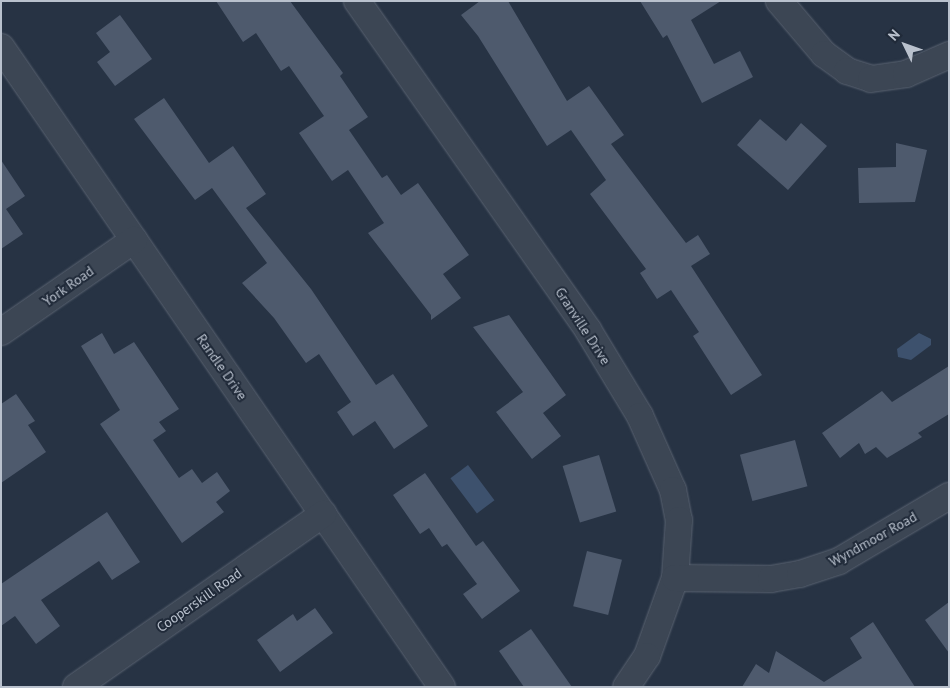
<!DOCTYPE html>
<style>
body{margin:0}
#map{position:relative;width:950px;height:688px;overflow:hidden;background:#273344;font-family:"PT Sans",sans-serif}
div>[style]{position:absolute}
.water>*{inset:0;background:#3d516d;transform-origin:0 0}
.building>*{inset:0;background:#4e5a6d;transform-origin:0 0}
.roads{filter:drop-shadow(0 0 1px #5a6371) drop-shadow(0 0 1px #5a6371)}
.street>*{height:26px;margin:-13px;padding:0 13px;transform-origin:13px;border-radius:13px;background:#3c4654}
span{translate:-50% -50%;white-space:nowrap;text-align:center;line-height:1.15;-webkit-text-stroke:4px #202a39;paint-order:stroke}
.street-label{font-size:14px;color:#b9c1cd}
.frame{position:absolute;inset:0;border:2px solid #b9c1cd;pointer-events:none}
.north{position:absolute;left:880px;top:20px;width:50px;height:50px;-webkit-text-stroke:4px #202a39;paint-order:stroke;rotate:312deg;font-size:14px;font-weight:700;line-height:20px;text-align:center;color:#b9c1cd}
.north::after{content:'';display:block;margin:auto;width:18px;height:22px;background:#b9c1cd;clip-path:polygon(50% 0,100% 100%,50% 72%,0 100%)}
</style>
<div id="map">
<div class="water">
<i style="clip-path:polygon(919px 333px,931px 339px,931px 345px,911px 360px,898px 357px,897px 349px)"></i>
<i style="left:468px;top:465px;width:44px;height:22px;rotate:53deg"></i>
</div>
<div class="building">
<i style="clip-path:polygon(216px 1px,290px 1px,343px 73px,340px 76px,368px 117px,349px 130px,382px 178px,387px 175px,401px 195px,418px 183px,469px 255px,443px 274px,461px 298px,431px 320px,431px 315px,368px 233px,384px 223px,348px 170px,332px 181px,299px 133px,324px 116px,289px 66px,281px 71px,256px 33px,243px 42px)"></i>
<i style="clip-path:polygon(480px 1px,508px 1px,567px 101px,589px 86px,624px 135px,611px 144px,686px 243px,698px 235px,710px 254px,691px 266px,762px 375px,731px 395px,693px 336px,699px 332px,671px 290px,657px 299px,640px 273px,646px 269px,590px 194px,606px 180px,571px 130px,547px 146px,478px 36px,461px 15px)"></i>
<i style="clip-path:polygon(640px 1px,721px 1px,691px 20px,714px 64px,740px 51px,753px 77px,702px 103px,667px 35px,663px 38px)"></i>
<i style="clip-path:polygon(120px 15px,152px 59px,115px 86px,97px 62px,110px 52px,96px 33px)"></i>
<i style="clip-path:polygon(164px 98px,209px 163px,233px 146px,266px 194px,246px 208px,311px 289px,376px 385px,393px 374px,428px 426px,394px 449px,375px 421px,353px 436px,337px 412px,351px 402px,319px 354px,306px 363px,274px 318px,242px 283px,267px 263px,212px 188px,195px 200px,134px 119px)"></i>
<i style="clip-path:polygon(760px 119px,786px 141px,801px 123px,827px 146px,788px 190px,737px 145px)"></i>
<i style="clip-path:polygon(896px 143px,927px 150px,915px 202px,859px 203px,858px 168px,896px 167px)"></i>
<i style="clip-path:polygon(1px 160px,25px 196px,6px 209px,23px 234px,1px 249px)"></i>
<i style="clip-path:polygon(509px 315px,566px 395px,543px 413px,561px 436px,532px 459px,496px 412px,523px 392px,473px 327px)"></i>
<i style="clip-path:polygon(102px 333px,114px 354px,134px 342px,179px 409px,159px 422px,166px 431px,153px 440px,179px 478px,192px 469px,202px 483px,217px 472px,230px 491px,216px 502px,224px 512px,182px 543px,100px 424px,120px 410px,81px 346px)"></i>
<i style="clip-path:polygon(949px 366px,949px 414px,918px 433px,922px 437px,887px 458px,876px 447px,865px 454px,859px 443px,840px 458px,822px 433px,882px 391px,892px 402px)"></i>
<i style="clip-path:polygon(16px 394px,35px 421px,28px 425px,46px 452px,1px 483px,1px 404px)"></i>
<i style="left:795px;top:440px;width:48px;height:57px;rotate:75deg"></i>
<i style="left:599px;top:455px;width:59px;height:38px;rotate:73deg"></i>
<i style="clip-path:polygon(425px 473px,476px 546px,483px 541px,520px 591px,482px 619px,463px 594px,477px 584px,447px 544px,442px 547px,429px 528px,420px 534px,393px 495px)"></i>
<i style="clip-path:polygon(107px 512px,140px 562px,112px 580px,99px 561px,41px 600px,60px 626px,36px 644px,15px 616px,1px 626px,1px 584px)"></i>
<i style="left:587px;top:551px;width:36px;height:57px;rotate:14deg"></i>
<i style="clip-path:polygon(949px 602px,949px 653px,925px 620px)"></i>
<i style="clip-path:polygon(315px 608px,333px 633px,280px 672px,257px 640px,293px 614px,297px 621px)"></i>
<i style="clip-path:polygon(873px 622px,915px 687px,742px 687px,756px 664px,769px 673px,776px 651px,824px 682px,862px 658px,850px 638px)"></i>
<i style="clip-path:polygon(531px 629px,572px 687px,524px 687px,499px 651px)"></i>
</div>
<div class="roads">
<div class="street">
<i style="left:357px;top:1px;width:402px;rotate:54.9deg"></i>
<i style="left:588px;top:330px;width:100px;rotate:58.8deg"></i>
<i style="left:640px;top:416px;width:81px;rotate:66deg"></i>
<i style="left:673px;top:490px;width:31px;rotate:79deg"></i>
<i style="left:679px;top:520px;width:58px;rotate:93.9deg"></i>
<i style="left:675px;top:578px;width:83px;rotate:109.7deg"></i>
<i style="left:647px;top:656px;width:37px;rotate:124deg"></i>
<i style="left:779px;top:1px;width:70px;rotate:49.7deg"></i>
<i style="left:824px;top:54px;width:29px;rotate:36deg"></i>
<i style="left:847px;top:71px;width:25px;rotate:18deg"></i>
<i style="left:871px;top:79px;width:35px;rotate:-8deg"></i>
<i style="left:906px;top:74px;width:47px;rotate:-23.8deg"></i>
<i style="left:1px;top:47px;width:777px;rotate:55.43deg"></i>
<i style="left:1px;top:332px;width:162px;rotate:-34.7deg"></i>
<i style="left:675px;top:578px;width:96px;rotate:0.6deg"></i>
<i style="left:771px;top:579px;width:29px;rotate:-10deg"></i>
<i style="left:800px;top:574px;width:41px;rotate:-18.4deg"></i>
<i style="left:839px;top:561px;width:128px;rotate:-30.6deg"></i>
<i style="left:76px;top:687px;width:302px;rotate:-35deg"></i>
</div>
</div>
<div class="street-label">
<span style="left:68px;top:286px;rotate:-35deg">York Road</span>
<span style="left:583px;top:326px;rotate:57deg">Granville Drive</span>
<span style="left:222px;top:367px;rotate:55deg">Randle Drive</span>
<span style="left:873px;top:539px;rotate:-29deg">Wyndmoor Road</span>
<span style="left:199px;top:600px;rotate:-35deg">Cooperskill Road</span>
</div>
<div class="frame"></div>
<div class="north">N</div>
</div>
